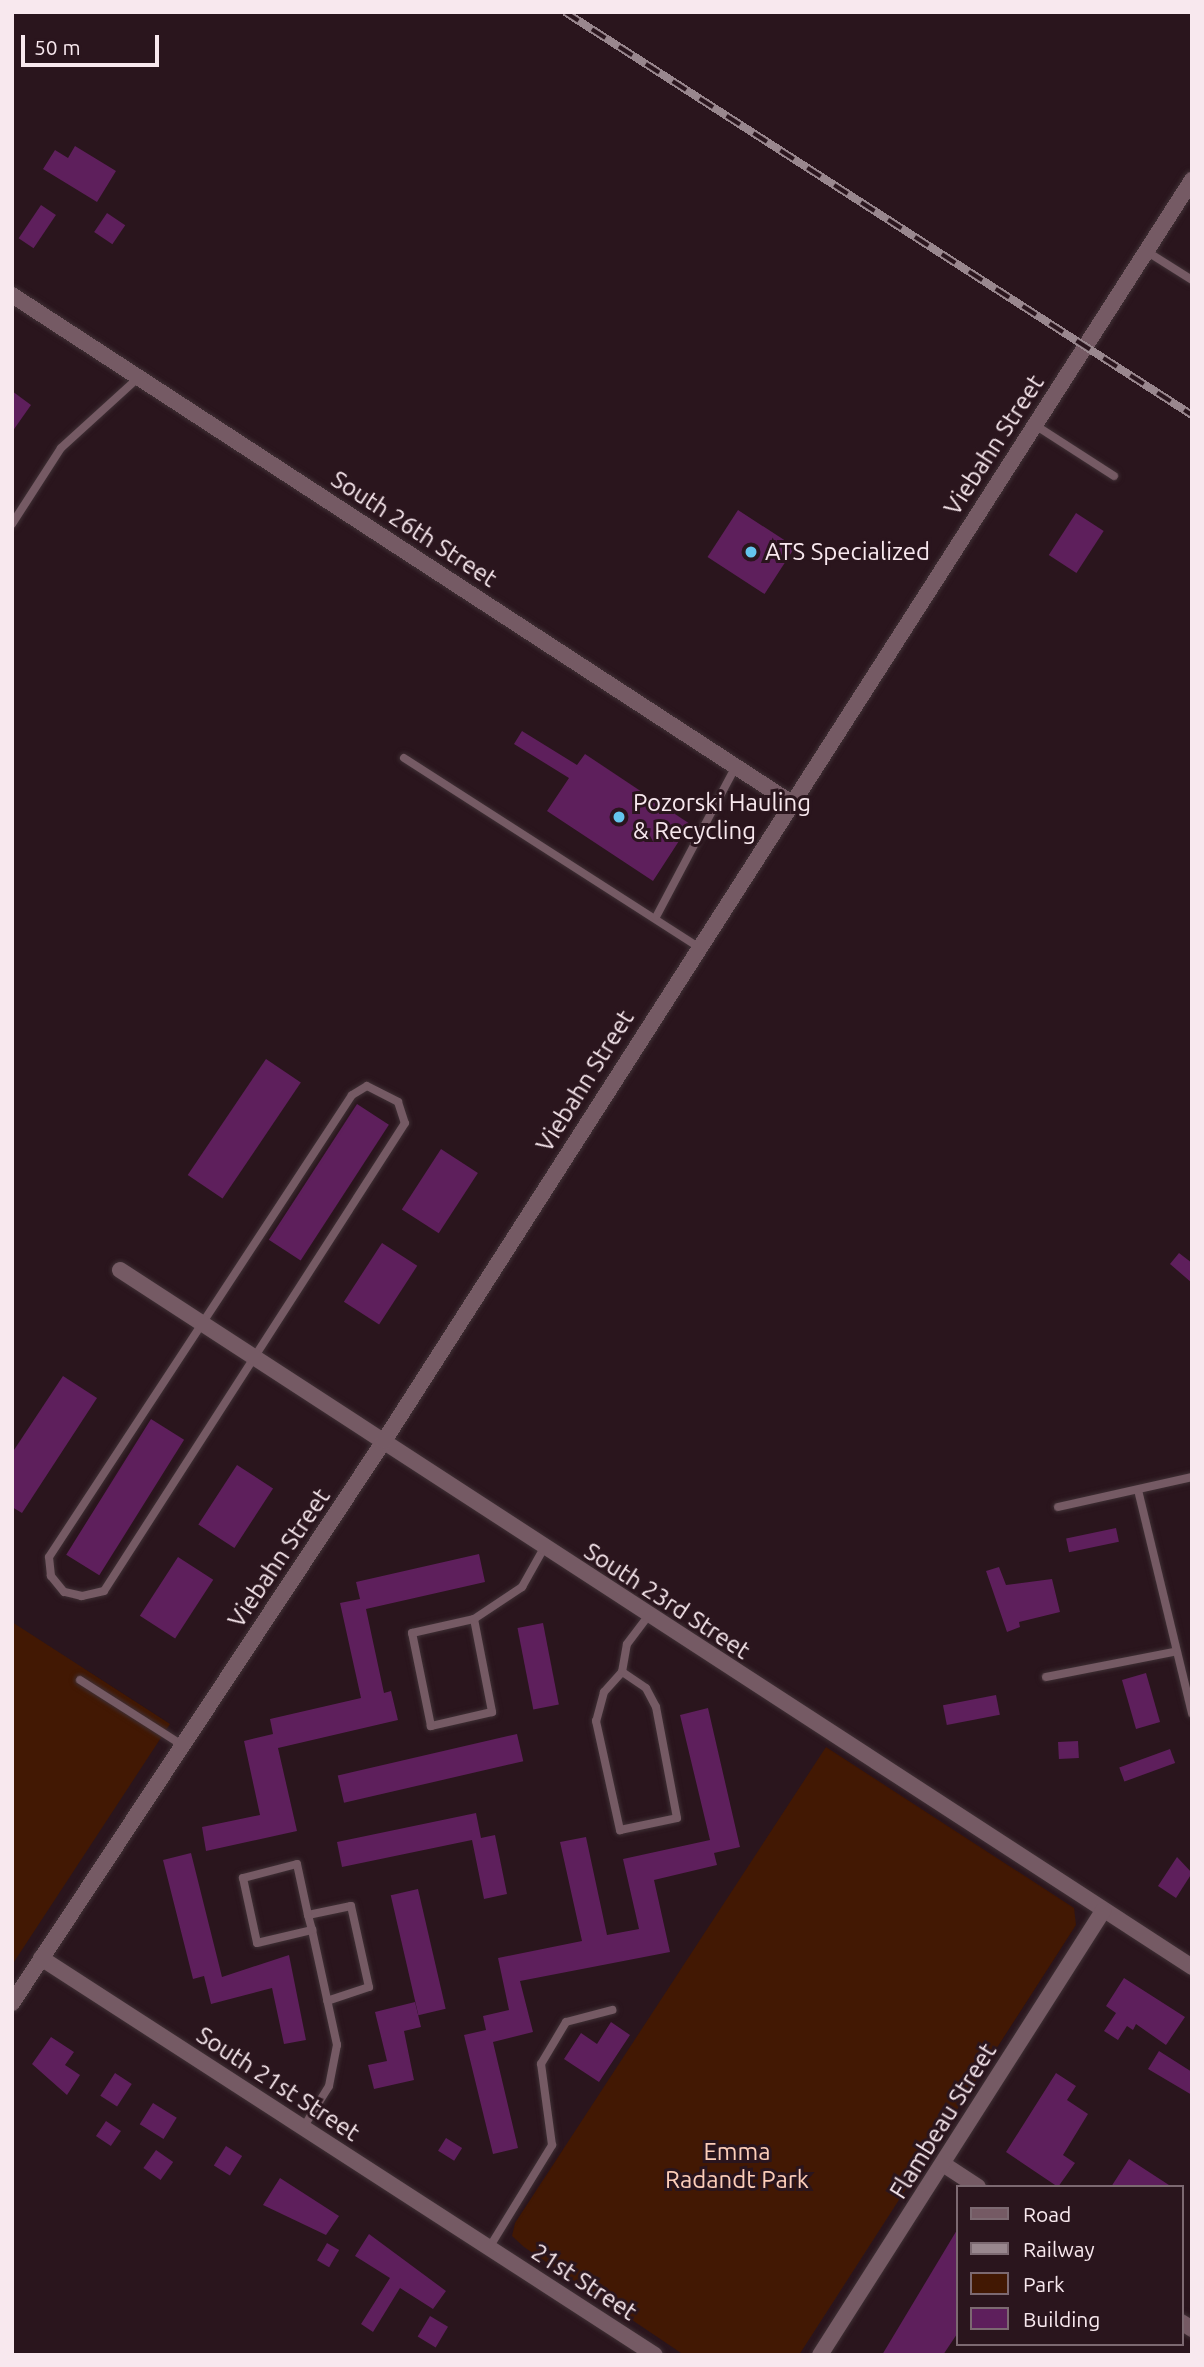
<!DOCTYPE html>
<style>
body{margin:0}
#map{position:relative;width:1204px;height:2367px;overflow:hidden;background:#2a151d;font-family:Ubuntu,sans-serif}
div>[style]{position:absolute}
.green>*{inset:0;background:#421803}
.building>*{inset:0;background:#5e1f5c;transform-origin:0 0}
.roads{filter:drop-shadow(0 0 2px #3f3035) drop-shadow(0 0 2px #3f3035)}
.service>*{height:8px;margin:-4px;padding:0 4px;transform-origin:4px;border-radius:4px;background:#755a64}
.minor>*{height:16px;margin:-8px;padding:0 8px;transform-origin:8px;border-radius:8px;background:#755a64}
.rail>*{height:8px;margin-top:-4px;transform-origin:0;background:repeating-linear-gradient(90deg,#2a151d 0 16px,#99878e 0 32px);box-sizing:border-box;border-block:2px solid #99878e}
.dots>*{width:19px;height:19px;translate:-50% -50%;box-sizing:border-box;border:4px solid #2a151d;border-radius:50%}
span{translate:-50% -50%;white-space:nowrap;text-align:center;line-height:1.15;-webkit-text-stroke:6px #2a151d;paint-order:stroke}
.street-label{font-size:24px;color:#f8e8ee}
.poi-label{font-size:24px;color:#f8e8ee}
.left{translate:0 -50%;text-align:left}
.park-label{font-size:24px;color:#fdceb9}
.frame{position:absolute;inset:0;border:14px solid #f8e8ee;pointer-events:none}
.legend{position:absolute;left:956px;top:2185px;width:228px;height:161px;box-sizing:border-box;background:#2a151d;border:2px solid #7c6971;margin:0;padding:9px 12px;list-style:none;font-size:21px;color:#f8e8ee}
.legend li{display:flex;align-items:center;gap:14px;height:35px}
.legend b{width:35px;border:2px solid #7c6971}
.scale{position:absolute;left:21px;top:35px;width:138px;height:32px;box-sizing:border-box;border:4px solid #f8e8ee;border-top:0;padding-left:9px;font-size:21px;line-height:24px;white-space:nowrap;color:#f8e8ee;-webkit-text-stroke:5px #2a151d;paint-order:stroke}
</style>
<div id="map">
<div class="green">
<i style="clip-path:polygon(12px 1622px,170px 1724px,12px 1965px)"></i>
<i style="clip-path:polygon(826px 1747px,1074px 1908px,1076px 1925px,799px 2355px,684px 2355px,524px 2247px,512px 2236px,515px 2223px)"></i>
</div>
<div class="building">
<i style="clip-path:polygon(75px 146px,116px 171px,97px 202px,43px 169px,55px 150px,68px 158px)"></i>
<i style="left:41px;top:205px;width:18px;height:40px;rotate:34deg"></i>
<i style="left:107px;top:213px;width:22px;height:23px;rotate:34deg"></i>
<i style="clip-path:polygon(12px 391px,31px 405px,12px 432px)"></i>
<i style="left:738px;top:510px;width:68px;height:56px;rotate:33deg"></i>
<i style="left:1076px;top:513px;width:33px;height:50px;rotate:33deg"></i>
<i style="clip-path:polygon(522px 731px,577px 765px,585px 754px,690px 824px,653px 881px,547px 811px,569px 778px,514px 744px)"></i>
<i style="left:266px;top:1059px;width:42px;height:140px;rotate:34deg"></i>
<i style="left:357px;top:1104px;width:38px;height:162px;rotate:33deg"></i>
<i style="left:441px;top:1149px;width:44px;height:72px;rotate:33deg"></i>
<i style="left:382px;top:1243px;width:42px;height:70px;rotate:33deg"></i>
<i style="clip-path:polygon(1179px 1253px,1192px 1263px,1192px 1283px,1170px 1264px)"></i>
<i style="clip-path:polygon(63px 1376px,97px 1398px,22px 1513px,12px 1507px,12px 1453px)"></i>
<i style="left:151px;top:1419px;width:39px;height:160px;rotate:32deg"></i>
<i style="left:237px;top:1465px;width:43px;height:71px;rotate:33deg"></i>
<i style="left:1116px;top:1528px;width:14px;height:51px;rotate:78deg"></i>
<i style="clip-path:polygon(479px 1554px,485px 1582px,366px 1609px,384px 1693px,391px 1691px,398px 1720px,278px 1748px,297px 1831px,206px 1851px,202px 1827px,260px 1815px,244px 1741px,273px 1734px,270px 1719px,361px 1698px,340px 1603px,360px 1599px,356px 1582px)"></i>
<i style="left:178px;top:1557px;width:42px;height:70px;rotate:33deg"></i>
<i style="clip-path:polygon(999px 1567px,1006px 1585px,1052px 1579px,1060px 1612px,1019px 1622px,1020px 1627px,1007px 1632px,986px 1571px)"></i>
<i style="left:543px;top:1623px;width:83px;height:26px;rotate:79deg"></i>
<i style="left:1146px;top:1673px;width:51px;height:25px;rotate:74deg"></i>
<i style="left:996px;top:1695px;width:20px;height:54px;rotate:79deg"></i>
<i style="clip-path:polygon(708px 1708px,740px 1847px,714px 1853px,717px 1865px,654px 1880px,670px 1952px,520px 1981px,533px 2032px,493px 2042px,518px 2148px,493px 2154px,464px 2035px,486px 2030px,483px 2016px,509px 2010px,498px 1958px,582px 1941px,560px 1842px,586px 1837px,607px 1935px,639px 1929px,623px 1859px,710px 1840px,680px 1715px)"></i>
<i style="left:517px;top:1734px;width:28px;height:184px;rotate:77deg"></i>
<i style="left:1078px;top:1741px;width:17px;height:20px;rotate:87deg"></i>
<i style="left:1170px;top:1749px;width:15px;height:54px;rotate:70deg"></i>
<i style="clip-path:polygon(476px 1813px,481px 1838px,495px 1835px,507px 1894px,484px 1899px,472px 1840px,342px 1867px,337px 1842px)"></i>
<i style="clip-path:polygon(191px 1853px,222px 1977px,289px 1955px,306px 2040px,284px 2044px,272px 1988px,211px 2004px,204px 1976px,193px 1979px,163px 1860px)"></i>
<i style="clip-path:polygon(1177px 1857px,1192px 1873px,1176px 1898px,1158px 1886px)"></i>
<i style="left:418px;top:1889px;width:123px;height:28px;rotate:77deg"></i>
<i style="clip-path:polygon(1124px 1978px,1185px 2017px,1166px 2045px,1136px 2024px,1133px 2030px,1127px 2026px,1118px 2040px,1104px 2031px,1116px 2013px,1106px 2006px)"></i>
<i style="clip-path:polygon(415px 2002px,421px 2027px,404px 2031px,414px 2080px,374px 2089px,368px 2065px,387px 2061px,375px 2012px)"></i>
<i style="clip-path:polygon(611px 2022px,630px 2035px,599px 2082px,564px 2059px,581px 2033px,597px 2044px)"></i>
<i style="clip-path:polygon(51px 2037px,74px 2052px,65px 2065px,80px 2075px,67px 2095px,32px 2064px)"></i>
<i style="clip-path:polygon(1159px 2051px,1192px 2072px,1192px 2095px,1148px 2069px)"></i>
<i style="left:115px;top:2073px;width:20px;height:27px;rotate:33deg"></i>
<i style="clip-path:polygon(1056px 2073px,1076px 2086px,1067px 2100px,1088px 2114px,1063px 2155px,1075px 2163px,1058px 2187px,1006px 2152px)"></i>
<i style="left:153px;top:2103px;width:28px;height:25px;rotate:32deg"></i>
<i style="left:106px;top:2121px;width:18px;height:18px;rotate:34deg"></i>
<i style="left:446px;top:2138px;width:19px;height:15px;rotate:32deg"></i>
<i style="left:226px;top:2146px;width:19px;height:23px;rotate:32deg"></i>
<i style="left:156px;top:2150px;width:21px;height:22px;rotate:35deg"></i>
<i style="clip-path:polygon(1129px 2159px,1172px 2187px,1111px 2187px)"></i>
<i style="clip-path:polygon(280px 2178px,339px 2216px,326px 2235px,263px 2205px)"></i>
<i style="clip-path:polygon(957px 2230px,957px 2334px,943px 2355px,882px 2355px)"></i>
<i style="clip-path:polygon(369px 2234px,446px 2291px,433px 2309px,400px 2288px,373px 2332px,361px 2324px,390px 2278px,355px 2256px)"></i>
<i style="left:327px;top:2243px;width:14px;height:20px;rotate:30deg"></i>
<i style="left:430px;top:2316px;width:21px;height:24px;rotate:31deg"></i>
</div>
<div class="roads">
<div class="service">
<i style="left:1146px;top:251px;width:54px;rotate:32.2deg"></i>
<i style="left:1035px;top:425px;width:94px;rotate:32.8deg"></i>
<i style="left:12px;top:524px;width:90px;rotate:-57.2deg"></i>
<i style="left:61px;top:448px;width:105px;rotate:-42.3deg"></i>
<i style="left:404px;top:758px;width:348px;rotate:32.7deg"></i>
<i style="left:656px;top:917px;width:171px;rotate:-62.1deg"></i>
<i style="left:367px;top:1086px;width:35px;rotate:27deg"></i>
<i style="left:398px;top:1102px;width:22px;rotate:72deg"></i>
<i style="left:405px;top:1123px;width:556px;rotate:122.75deg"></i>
<i style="left:104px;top:1591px;width:23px;rotate:167deg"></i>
<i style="left:82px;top:1596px;width:18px;rotate:-167deg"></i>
<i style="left:64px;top:1592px;width:21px;rotate:-129deg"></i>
<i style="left:51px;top:1576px;width:19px;rotate:-96deg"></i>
<i style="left:49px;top:1557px;width:552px;rotate:-56.74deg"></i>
<i style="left:352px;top:1095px;width:17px;rotate:-31deg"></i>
<i style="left:1138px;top:1490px;width:230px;rotate:76.4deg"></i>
<i style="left:1058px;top:1507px;width:137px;rotate:-12.6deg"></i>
<i style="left:474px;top:1619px;width:95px;rotate:79deg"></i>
<i style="left:492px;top:1712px;width:63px;rotate:167.1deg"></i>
<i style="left:431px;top:1726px;width:95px;rotate:-101.5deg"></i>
<i style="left:412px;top:1633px;width:64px;rotate:-12.7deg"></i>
<i style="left:474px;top:1619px;width:58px;rotate:-33.7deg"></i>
<i style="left:522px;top:1587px;width:45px;rotate:-60.6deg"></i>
<i style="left:622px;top:1672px;width:27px;rotate:132deg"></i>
<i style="left:604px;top:1692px;width:30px;rotate:105deg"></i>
<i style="left:596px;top:1721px;width:112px;rotate:77.6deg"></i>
<i style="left:620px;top:1830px;width:58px;rotate:-11.9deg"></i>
<i style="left:677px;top:1818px;width:113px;rotate:-100.7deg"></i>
<i style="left:656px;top:1707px;width:21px;rotate:-118deg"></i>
<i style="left:646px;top:1688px;width:29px;rotate:-146deg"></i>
<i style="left:622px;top:1672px;width:28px;rotate:-80deg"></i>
<i style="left:627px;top:1644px;width:35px;rotate:-53deg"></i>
<i style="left:1046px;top:1677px;width:129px;rotate:-11.1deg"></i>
<i style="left:80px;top:1680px;width:121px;rotate:32.5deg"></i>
<i style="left:308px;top:1915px;width:44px;rotate:-11.8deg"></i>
<i style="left:351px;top:1906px;width:83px;rotate:77.5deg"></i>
<i style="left:369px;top:1987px;width:44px;rotate:161.6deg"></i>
<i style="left:303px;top:2128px;width:49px;rotate:-58.2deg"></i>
<i style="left:329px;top:2086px;width:42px;rotate:-79deg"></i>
<i style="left:337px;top:2045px;width:118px;rotate:-102.3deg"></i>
<i style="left:312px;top:1930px;width:16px;rotate:-105deg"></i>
<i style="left:308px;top:1915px;width:52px;rotate:-102.2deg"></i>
<i style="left:297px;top:1864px;width:56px;rotate:165.5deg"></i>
<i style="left:243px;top:1878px;width:66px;rotate:77.8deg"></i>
<i style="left:257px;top:1943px;width:57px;rotate:-13.3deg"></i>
<i style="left:489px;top:2248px;width:121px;rotate:-58.5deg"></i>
<i style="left:552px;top:2145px;width:82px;rotate:-97.7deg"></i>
<i style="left:541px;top:2064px;width:49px;rotate:-59.2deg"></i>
<i style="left:566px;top:2022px;width:48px;rotate:-14.6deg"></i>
</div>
<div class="minor">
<i style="left:12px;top:295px;width:929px;rotate:33.09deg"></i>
<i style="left:120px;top:1270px;width:1279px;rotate:33.03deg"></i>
<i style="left:41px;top:1958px;width:731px;rotate:32.89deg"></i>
<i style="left:12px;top:2003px;width:674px;rotate:-56.5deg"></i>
<i style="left:384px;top:1441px;width:1498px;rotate:-57.35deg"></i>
<i style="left:943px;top:2164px;width:42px;rotate:33.3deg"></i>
<i style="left:1181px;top:2322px;width:13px;rotate:32deg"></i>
<i style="left:820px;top:2355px;width:527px;rotate:-57.49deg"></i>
</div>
</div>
<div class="rail">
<i style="left:565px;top:12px;width:745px;rotate:32.73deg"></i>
</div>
<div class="dots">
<i style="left:751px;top:552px;background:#64c5ee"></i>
<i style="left:619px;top:817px;background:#64c5ee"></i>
</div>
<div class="street-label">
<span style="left:994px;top:445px;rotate:-57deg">Viebahn Street</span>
<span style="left:414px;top:529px;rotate:33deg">South 26th Street</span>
<span style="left:585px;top:1081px;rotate:-58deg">Viebahn Street</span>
<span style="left:279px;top:1558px;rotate:-56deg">Viebahn Street</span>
<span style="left:667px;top:1601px;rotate:33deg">South 23rd Street</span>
<span style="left:278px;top:2084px;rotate:33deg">South 21st Street</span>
<span style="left:943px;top:2121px;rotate:-58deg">Flambeau Street</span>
<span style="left:584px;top:2282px;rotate:33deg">21st Street</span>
</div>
<div class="poi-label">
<span class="left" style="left:765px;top:552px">ATS Specialized</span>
<span class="left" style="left:633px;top:817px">Pozorski Hauling<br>&amp; Recycling</span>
</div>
<div class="park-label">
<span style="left:737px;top:2166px">Emma<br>Radandt Park</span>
</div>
<div class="frame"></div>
<ul class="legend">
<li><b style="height:9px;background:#755a64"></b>Road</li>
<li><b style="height:9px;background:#99878e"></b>Railway</li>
<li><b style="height:19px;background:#421803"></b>Park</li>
<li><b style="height:19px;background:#5e1f5c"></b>Building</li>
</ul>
<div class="scale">50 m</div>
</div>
